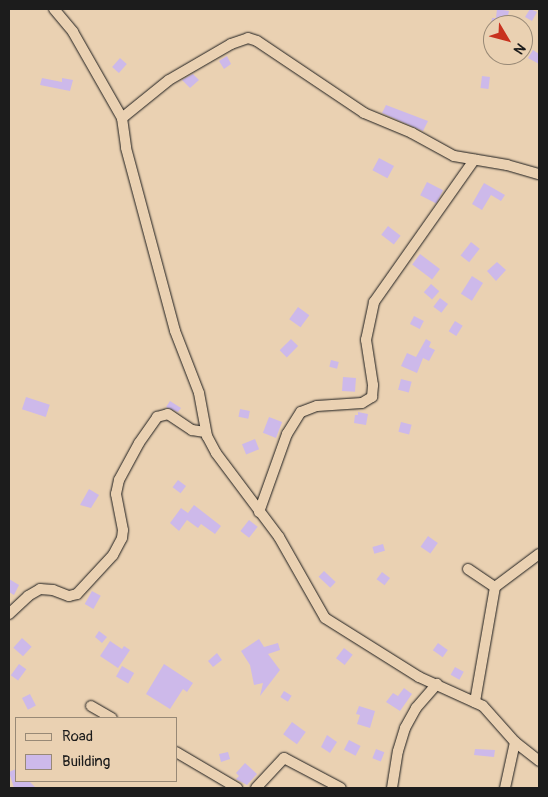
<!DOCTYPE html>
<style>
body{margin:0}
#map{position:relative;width:548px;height:797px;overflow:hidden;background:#ead1b2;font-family:Pangolin,sans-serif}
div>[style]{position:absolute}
.building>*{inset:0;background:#cdb9ea;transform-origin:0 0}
.roads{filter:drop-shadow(0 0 1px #1c1c1c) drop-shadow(0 0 1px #1c1c1c)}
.minor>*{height:10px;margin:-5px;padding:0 5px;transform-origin:5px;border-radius:5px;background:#ead1b2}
span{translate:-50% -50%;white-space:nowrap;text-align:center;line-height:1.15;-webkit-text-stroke:4px #ead1b2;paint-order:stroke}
.frame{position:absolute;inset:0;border:10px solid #1c1c1c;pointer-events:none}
.legend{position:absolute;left:15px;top:717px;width:162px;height:65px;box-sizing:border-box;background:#ead1b2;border:1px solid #988976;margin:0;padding:6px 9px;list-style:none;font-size:15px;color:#1c1c1c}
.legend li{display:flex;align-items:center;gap:10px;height:25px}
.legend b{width:25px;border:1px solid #988976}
.north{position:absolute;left:483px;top:15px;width:50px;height:50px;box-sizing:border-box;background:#ead1b2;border:1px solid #988976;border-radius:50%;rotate:127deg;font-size:14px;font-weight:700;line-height:20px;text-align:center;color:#1c1c1c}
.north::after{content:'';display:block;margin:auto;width:18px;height:22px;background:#c8321e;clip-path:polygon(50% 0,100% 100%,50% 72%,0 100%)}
</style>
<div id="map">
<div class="building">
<i style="clip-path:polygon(497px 9px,509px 11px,507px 20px,513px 20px,512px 25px,491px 25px,492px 18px,496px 18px)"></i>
<i style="clip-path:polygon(530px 9px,537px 12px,532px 21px,525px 17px)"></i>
<i style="clip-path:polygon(533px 50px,539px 54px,539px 64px,528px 58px)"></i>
<i style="clip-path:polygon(227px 56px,231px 64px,224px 69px,219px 61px)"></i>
<i style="left:120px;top:58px;width:9px;height:12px;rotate:41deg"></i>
<i style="clip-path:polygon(193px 74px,199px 80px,190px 88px,182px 80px)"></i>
<i style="left:482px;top:76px;width:8px;height:12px;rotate:7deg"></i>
<i style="clip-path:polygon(42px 78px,62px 82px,62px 78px,73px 80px,70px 91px,40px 85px)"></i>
<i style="clip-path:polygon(386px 105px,428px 121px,423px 131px,382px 113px)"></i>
<i style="left:379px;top:158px;width:17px;height:14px;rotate:28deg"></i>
<i style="left:427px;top:182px;width:18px;height:15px;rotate:27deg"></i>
<i style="clip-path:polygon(484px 183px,505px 195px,501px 201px,491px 195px,482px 210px,472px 204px)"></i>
<i style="left:388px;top:226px;width:16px;height:11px;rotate:38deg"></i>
<i style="left:471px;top:242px;width:11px;height:17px;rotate:38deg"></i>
<i style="left:420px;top:254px;width:25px;height:13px;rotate:37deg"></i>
<i style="clip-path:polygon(497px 262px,506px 270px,496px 281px,487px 271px)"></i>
<i style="left:472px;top:276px;width:13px;height:21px;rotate:32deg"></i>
<i style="left:431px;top:284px;width:11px;height:11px;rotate:41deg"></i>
<i style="left:440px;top:298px;width:10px;height:11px;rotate:37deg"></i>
<i style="left:298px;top:307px;width:14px;height:15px;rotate:36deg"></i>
<i style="left:414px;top:316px;width:11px;height:9px;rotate:27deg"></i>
<i style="left:455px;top:321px;width:9px;height:12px;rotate:32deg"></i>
<i style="left:291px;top:339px;width:10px;height:16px;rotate:45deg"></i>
<i style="clip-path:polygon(426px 339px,431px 342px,429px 347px,435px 350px,429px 361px,423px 358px,417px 373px,401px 366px,407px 353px,416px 357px)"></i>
<i style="left:331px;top:360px;width:8px;height:7px;rotate:14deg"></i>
<i style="left:343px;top:377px;width:13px;height:14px;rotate:4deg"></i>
<i style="left:401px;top:379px;width:11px;height:11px;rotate:15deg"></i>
<i style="left:26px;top:397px;width:25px;height:13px;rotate:18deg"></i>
<i style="clip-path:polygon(170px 401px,181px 408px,178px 412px,166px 407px)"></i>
<i style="left:240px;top:409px;width:10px;height:8px;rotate:11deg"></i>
<i style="clip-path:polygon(358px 412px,368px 414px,366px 425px,354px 423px,355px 415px,358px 415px)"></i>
<i style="left:269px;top:417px;width:14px;height:17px;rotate:21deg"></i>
<i style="left:401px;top:422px;width:11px;height:10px;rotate:15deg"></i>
<i style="left:255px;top:439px;width:11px;height:14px;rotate:68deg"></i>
<i style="left:178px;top:480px;width:10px;height:9px;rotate:37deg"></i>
<i style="clip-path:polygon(89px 489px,99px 495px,91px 508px,80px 505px)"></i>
<i style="clip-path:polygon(194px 505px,221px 526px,215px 534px,201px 524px,198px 528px,187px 520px,179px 531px,170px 523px,181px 508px,188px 513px)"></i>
<i style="left:249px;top:520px;width:11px;height:14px;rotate:38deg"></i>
<i style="left:428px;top:536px;width:12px;height:13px;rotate:35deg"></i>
<i style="left:383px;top:544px;width:7px;height:11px;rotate:74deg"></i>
<i style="left:324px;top:571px;width:16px;height:8px;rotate:43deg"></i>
<i style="left:382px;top:572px;width:10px;height:9px;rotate:37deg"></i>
<i style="clip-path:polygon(9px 579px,19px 585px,14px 595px,9px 592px)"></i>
<i style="left:92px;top:591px;width:10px;height:15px;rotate:29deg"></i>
<i style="clip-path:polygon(99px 631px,107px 637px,102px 643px,95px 637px)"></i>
<i style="left:22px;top:638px;width:13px;height:13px;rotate:42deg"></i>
<i style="clip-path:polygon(259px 639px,264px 647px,278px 643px,280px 650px,268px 654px,280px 670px,260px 696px,263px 683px,254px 685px,250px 665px,241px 651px)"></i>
<i style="clip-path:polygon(110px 641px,122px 649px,124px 646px,130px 650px,118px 668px,100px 656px)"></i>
<i style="left:438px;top:643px;width:12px;height:9px;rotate:35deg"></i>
<i style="left:344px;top:648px;width:11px;height:13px;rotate:38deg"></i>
<i style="clip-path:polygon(217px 653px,222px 660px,213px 667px,208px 661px)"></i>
<i style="left:19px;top:664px;width:9px;height:14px;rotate:36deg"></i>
<i style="clip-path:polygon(164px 664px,193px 683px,187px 692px,183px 689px,170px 709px,146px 694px)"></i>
<i style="left:122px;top:666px;width:14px;height:12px;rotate:30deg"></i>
<i style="left:455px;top:667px;width:10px;height:9px;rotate:29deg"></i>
<i style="clip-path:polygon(404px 688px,412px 694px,400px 711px,386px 702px,393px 693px,398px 696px)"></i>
<i style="left:284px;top:691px;width:9px;height:7px;rotate:32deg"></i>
<i style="left:30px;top:694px;width:13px;height:9px;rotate:63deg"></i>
<i style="clip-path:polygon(359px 706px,375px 711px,370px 728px,357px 724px,360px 715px,356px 714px)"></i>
<i style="left:292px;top:722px;width:17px;height:15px;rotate:36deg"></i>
<i style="clip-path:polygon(327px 735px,337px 742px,330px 753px,321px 747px)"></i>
<i style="left:349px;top:740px;width:13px;height:11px;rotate:27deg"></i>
<i style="left:376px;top:749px;width:9px;height:10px;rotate:21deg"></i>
<i style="clip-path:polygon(475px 749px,495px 750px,494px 757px,474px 755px)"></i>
<i style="clip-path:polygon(228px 752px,230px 759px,221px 762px,219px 754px)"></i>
<i style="clip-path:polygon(245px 763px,257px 774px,247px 785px,236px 779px,239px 776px,236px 773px)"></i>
<i style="clip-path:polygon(16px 769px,16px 781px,29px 781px,36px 788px,14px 788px,9px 772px)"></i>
</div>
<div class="roads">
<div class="minor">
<i style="left:54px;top:9px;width:30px;rotate:50deg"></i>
<i style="left:73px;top:32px;width:99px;rotate:60.3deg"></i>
<i style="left:122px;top:118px;width:30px;rotate:82deg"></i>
<i style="left:126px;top:148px;width:189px;rotate:75deg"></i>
<i style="left:175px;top:331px;width:66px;rotate:68.8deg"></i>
<i style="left:199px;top:393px;width:44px;rotate:79.5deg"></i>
<i style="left:207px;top:436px;width:19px;rotate:62deg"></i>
<i style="left:216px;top:453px;width:105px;rotate:53.1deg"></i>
<i style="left:279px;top:537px;width:93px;rotate:60.4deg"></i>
<i style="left:325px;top:618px;width:111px;rotate:32.1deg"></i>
<i style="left:419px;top:677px;width:70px;rotate:24.4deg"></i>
<i style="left:483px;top:706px;width:48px;rotate:48.4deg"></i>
<i style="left:515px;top:742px;width:31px;rotate:38deg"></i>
<i style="left:122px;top:118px;width:60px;rotate:-39deg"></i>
<i style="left:169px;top:80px;width:72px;rotate:-30.1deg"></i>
<i style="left:231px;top:44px;width:18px;rotate:-19deg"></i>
<i style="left:248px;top:38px;width:9px;rotate:18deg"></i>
<i style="left:257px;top:41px;width:129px;rotate:33.9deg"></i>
<i style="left:364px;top:113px;width:52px;rotate:22.6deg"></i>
<i style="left:412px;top:133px;width:48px;rotate:28.7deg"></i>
<i style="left:454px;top:156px;width:54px;rotate:9.6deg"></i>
<i style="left:507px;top:165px;width:33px;rotate:16deg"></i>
<i style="left:259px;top:512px;width:83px;rotate:-70.3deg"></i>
<i style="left:287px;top:434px;width:26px;rotate:-58deg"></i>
<i style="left:301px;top:412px;width:17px;rotate:-21deg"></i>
<i style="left:317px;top:406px;width:45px;rotate:-3.8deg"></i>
<i style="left:362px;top:403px;width:12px;rotate:-31deg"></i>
<i style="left:372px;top:397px;width:12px;rotate:-85deg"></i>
<i style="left:373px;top:385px;width:46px;rotate:-98.8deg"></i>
<i style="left:366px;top:340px;width:39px;rotate:-78deg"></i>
<i style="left:374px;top:302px;width:174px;rotate:-54.8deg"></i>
<i style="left:468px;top:569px;width:32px;rotate:34deg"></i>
<i style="left:495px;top:587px;width:117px;rotate:99.9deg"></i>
<i style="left:495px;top:587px;width:55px;rotate:-36.9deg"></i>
<i style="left:9px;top:614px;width:26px;rotate:-43deg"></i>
<i style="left:28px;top:596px;width:14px;rotate:-30deg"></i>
<i style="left:40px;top:589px;width:13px;rotate:4deg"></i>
<i style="left:53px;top:590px;width:17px;rotate:21deg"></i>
<i style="left:69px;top:596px;width:8px;rotate:-14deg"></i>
<i style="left:77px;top:594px;width:53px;rotate:-47.3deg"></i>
<i style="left:113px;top:555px;width:19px;rotate:-62deg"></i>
<i style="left:122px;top:538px;width:8px;rotate:-83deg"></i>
<i style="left:123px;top:530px;width:37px;rotate:-101deg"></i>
<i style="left:116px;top:494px;width:14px;rotate:-78deg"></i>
<i style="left:119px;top:480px;width:42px;rotate:-61.6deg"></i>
<i style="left:139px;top:443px;width:32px;rotate:-55deg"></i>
<i style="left:157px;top:417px;width:11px;rotate:-15deg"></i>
<i style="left:168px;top:414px;width:29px;rotate:34deg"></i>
<i style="left:192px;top:430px;width:13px;rotate:9deg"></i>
<i style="left:91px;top:706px;width:24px;rotate:30deg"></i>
<i style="left:176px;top:752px;width:71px;rotate:30.5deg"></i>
<i style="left:256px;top:788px;width:41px;rotate:-47deg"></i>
<i style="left:284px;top:758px;width:64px;rotate:27.8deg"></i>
<i style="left:392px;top:788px;width:37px;rotate:-81deg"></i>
<i style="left:398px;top:751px;width:24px;rotate:-73deg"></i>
<i style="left:405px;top:728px;width:23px;rotate:-61deg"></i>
<i style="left:416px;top:708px;width:32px;rotate:-49deg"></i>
<i style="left:505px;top:788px;width:47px;rotate:-77.7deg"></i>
</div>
</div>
<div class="frame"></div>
<ul class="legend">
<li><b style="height:6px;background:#ead1b2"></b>Road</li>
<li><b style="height:14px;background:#cdb9ea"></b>Building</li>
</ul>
<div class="north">N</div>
</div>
